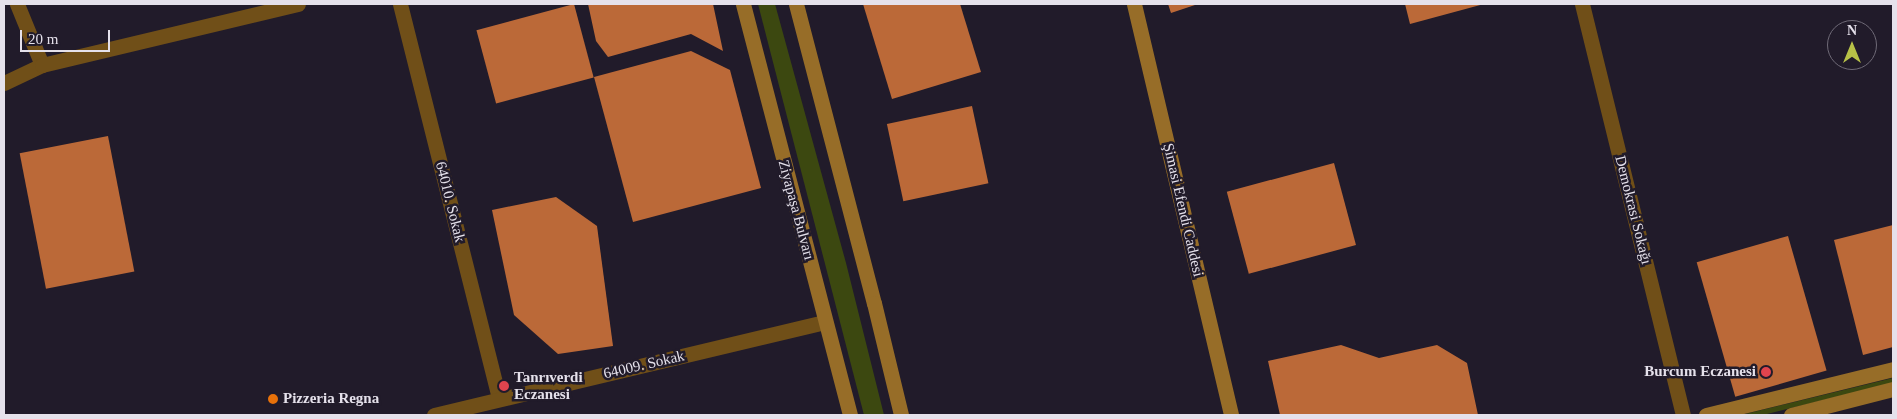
<!DOCTYPE html>
<meta charset="utf-8">
<style>
body{margin:0}
#map{position:relative;width:1897px;height:419px;overflow:hidden;background:#211b2a;font-family:Georgia,serif}
div>[style]{position:absolute}
.green>*{inset:0;background:#3c4810}
.building>*{inset:0;background:#bb6938;transform-origin:0 0}
.street>*{height:15px;margin:-7.5px;padding:0 7.5px;transform-origin:7.5px;border-radius:7.5px;background:#704f18}
.secondary>*{height:15px;margin:-7.5px;padding:0 7.5px;transform-origin:7.5px;border-radius:7.5px;background:#976d28}
.dots>*{width:14px;height:14px;translate:-50% -50%;box-sizing:border-box;border:2px solid #211b2a;border-radius:50%}
span{translate:-50% -50%;white-space:nowrap;text-align:center;line-height:1.15;-webkit-text-stroke:5px #211b2a;paint-order:stroke}
.street-label{font-size:15px;color:#e5e1eb}
.poi-label{font-size:15px;color:#e5e1eb;font-weight:700}
.right{translate:-100% -50%;text-align:right}
.left{translate:0 -50%;text-align:left}
.frame{position:absolute;inset:0;border:5px solid #e5e1eb;pointer-events:none}
.north{position:absolute;left:1827px;top:20px;width:50px;height:50px;box-sizing:border-box;background:#211b2a;border:1px solid #6f6a77;border-radius:50%;rotate:0deg;font-size:14px;font-weight:700;line-height:20px;text-align:center;color:#e5e1eb}
.north::after{content:'';display:block;margin:auto;width:18px;height:22px;background:#b7c147;clip-path:polygon(50% 0,100% 100%,50% 72%,0 100%)}
.scale{position:absolute;left:20px;top:30px;width:90px;height:22px;box-sizing:border-box;border:2px solid #e5e1eb;border-top:0;padding-left:6px;font-size:15px;line-height:18px;white-space:nowrap;color:#e5e1eb;-webkit-text-stroke:4px #211b2a;paint-order:stroke}
</style>
<div id="map">
<div class="green">
<i style="clip-path:polygon(758px 4px,775px 4px,846px 263px,884px 415px,864px 415px)"></i>
<i style="clip-path:polygon(1893px 378px,1893px 383px,1763px 415px,1741px 415px)"></i>
</div>
<div class="building">
<i style="left:574px;top:4px;width:76px;height:101px;rotate:75deg"></i>
<i style="clip-path:polygon(588px 4px,713px 4px,723px 51px,691px 34px,608px 57px,596px 41px)"></i>
<i style="clip-path:polygon(863px 4px,960px 4px,981px 72px,892px 99px)"></i>
<i style="clip-path:polygon(1168px 4px,1198px 4px,1171px 13px)"></i>
<i style="clip-path:polygon(1405px 4px,1484px 4px,1410px 24px)"></i>
<i style="clip-path:polygon(691px 51px,730px 70px,761px 188px,633px 222px,594px 77px)"></i>
<i style="left:972px;top:106px;width:79px;height:87px;rotate:78deg"></i>
<i style="left:108px;top:136px;width:138px;height:90px;rotate:79deg"></i>
<i style="left:1334px;top:163px;width:85px;height:111px;rotate:75deg"></i>
<i style="clip-path:polygon(556px 197px,597px 226px,613px 346px,558px 354px,514px 315px,492px 210px)"></i>
<i style="clip-path:polygon(1893px 225px,1893px 347px,1863px 355px,1834px 240px)"></i>
<i style="left:1788px;top:236px;width:140px;height:95px;rotate:74deg"></i>
<i style="clip-path:polygon(1341px 345px,1379px 358px,1437px 345px,1467px 363px,1478px 415px,1280px 415px,1268px 361px)"></i>
</div>
<div class="street">
<i style="left:17px;top:4px;width:66px;rotate:67.7deg"></i>
<i style="left:400px;top:4px;width:407px;rotate:75.9deg"></i>
<i style="left:1582px;top:4px;width:423px;rotate:76.2deg"></i>
<i style="left:4px;top:83px;width:42px;rotate:-25.3deg"></i>
<i style="left:42px;top:65px;width:263px;rotate:-13.4deg"></i>
<i style="left:434px;top:415px;width:402px;rotate:-13.4deg"></i>
</div>
<div class="secondary">
<i style="left:743px;top:4px;width:425px;rotate:75.4deg"></i>
<i style="left:796px;top:4px;width:309px;rotate:75.4deg"></i>
<i style="left:874px;top:303px;width:115px;rotate:76.4deg"></i>
<i style="left:1134px;top:4px;width:422px;rotate:76.7deg"></i>
<i style="left:1706px;top:415px;width:193px;rotate:-13.8deg"></i>
<i style="left:1791px;top:415px;width:105px;rotate:-14.3deg"></i>
</div>
<div class="dots">
<i style="left:1766px;top:372px;background:#e0444e"></i>
<i style="left:504px;top:386px;background:#e0444e"></i>
<i style="left:273px;top:399px;background:#e8710a"></i>
</div>
<div class="street-label">
<span style="left:450px;top:202px;rotate:76deg">64010. Sokak</span>
<span style="left:796px;top:210px;rotate:75deg">Ziyapaşa Bulvarı</span>
<span style="left:1183px;top:210px;rotate:77deg">Şimasi Efendi Caddesi</span>
<span style="left:1633px;top:210px;rotate:76deg">Demokrasi Sokağı</span>
<span style="left:644px;top:365px;rotate:-13deg">64009. Sokak</span>
</div>
<div class="poi-label">
<span class="right" style="left:1756px;top:372px">Burcum Eczanesi</span>
<span class="left" style="left:514px;top:386px">Tanrıverdi<br>Eczanesi</span>
<span class="left" style="left:283px;top:399px">Pizzeria Regna</span>
</div>
<div class="frame"></div>
<div class="north">N</div>
<div class="scale">20 m</div>
</div>
